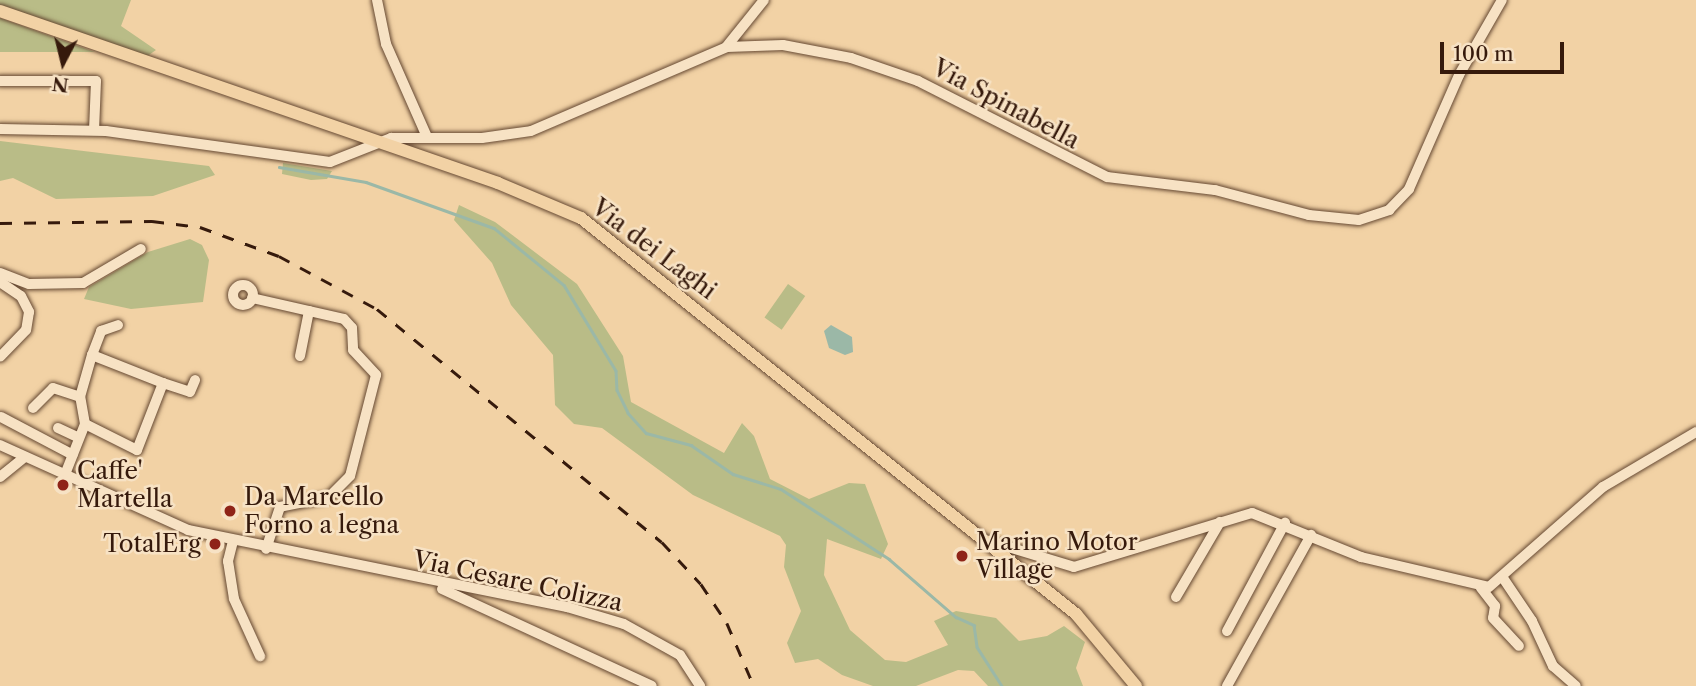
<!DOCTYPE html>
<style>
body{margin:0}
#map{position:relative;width:1696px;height:686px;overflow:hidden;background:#f2d2a5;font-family:"Libre Caslon Text",serif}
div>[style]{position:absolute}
.green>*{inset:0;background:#b9bc87;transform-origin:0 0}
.water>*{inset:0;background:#9bb8a7}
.stream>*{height:2.5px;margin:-1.25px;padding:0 1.25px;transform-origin:1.25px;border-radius:1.25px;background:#9bb8a7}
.roads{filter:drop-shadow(0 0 2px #654832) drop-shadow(0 0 2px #654832)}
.minor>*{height:10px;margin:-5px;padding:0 5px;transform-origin:5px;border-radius:5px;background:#f7e2c4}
.minor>.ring{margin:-5px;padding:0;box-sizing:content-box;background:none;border:10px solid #f7e2c4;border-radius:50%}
.major>*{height:12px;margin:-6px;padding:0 6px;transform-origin:6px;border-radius:6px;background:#f2d2a5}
.rail>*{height:2.5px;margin-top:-1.25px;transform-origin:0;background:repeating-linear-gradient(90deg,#361a0c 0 12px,transparent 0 24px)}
.dots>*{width:19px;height:19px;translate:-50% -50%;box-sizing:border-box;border:4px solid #f7e2c4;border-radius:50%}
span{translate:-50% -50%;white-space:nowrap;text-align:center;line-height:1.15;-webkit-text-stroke:5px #f7e2c4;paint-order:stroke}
.street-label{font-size:24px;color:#361a0c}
.poi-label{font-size:24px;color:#361a0c}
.left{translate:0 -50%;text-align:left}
.right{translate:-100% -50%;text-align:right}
.north{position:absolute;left:28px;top:28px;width:70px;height:70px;-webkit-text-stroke:5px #f7e2c4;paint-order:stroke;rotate:187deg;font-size:19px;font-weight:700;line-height:28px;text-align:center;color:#361a0c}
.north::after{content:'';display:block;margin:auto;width:24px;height:32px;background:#361a0c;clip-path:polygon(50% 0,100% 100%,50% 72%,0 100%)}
.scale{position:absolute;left:1440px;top:42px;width:124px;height:32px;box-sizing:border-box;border:4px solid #361a0c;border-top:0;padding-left:9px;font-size:21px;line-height:24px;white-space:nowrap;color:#361a0c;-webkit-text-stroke:5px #f7e2c4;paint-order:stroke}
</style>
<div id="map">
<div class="green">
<i style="clip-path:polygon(0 0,131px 0,121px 26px,156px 50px,146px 57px,0 6px)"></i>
<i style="clip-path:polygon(0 18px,95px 52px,0 52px)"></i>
<i style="clip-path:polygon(0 141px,209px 166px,215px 175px,153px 196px,56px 199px,13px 178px,0 181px)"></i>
<i style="clip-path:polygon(283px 163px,332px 171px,327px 179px,311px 180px,282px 174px)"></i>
<i style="clip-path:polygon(459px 205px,495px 222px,577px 284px,623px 356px,631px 402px,724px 453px,742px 423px,754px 436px,770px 479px,809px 499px,849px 483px,865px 484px,888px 544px,881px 559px,827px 539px,824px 575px,850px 630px,885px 660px,906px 662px,948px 645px,934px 621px,956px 611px,996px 618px,1019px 641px,1047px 636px,1064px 626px,1085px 642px,1076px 668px,1083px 686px,988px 686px,974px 671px,958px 670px,916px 686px,873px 686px,842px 675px,818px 659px,795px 663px,787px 643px,801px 611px,784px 567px,786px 545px,780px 536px,693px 495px,602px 428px,574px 424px,555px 405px,553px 355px,511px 305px,492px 263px,454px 220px)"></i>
<i style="clip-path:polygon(190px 239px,202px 245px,209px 260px,203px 302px,131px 309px,84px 299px,89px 287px,148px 252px)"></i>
<i style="left:788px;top:284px;width:21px;height:41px;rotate:35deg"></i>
</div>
<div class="water">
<i style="clip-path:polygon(831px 325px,852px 337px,853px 352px,845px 355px,829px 348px,824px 331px)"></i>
</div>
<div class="stream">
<i style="left:279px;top:167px;width:88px;rotate:9.8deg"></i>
<i style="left:366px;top:182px;width:136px;rotate:19.8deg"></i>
<i style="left:494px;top:228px;width:90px;rotate:39.2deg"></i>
<i style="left:564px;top:285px;width:100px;rotate:58.8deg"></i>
<i style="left:616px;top:371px;width:19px;rotate:87deg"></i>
<i style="left:617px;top:390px;width:25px;rotate:64deg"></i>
<i style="left:628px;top:413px;width:27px;rotate:48deg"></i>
<i style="left:646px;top:433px;width:47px;rotate:14.9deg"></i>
<i style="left:691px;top:445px;width:51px;rotate:34.6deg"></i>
<i style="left:733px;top:474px;width:50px;rotate:17.4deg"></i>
<i style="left:781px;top:489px;width:129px;rotate:32.9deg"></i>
<i style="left:889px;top:559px;width:89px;rotate:40.9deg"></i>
<i style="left:956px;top:617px;width:20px;rotate:24deg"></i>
<i style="left:974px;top:625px;width:22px;rotate:82deg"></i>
<i style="left:977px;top:647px;width:46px;rotate:57.3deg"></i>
</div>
<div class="roads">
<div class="minor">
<i style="left:377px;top:0;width:45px;rotate:78.4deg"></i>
<i style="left:386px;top:44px;width:102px;rotate:66.2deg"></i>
<i style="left:727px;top:46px;width:59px;rotate:-51.2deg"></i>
<i style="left:0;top:81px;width:96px"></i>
<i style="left:96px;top:81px;width:49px;rotate:92.3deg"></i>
<i style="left:0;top:129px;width:106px;rotate:1.1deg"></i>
<i style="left:106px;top:131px;width:226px;rotate:7.9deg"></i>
<i style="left:330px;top:162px;width:66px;rotate:-21.5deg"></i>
<i style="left:391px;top:138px;width:91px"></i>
<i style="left:482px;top:138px;width:49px;rotate:-8.1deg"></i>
<i style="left:531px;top:131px;width:213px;rotate:-23.2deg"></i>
<i style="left:727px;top:47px;width:56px;rotate:-2deg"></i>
<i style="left:783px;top:45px;width:69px;rotate:10.8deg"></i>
<i style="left:851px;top:58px;width:71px;rotate:18.9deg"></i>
<i style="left:918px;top:81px;width:212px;rotate:26.9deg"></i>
<i style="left:1107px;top:177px;width:109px;rotate:6.9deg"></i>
<i style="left:1215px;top:190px;width:97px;rotate:14.9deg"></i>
<i style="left:1309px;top:215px;width:50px;rotate:5.7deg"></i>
<i style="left:1359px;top:220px;width:32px;rotate:-18deg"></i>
<i style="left:1389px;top:210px;width:29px;rotate:-46deg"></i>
<i style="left:1409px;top:189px;width:124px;rotate:-66.3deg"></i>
<i style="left:1459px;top:75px;width:86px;rotate:-60.2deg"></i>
<i style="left:0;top:273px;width:31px;rotate:21deg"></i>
<i style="left:29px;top:284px;width:54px;rotate:-1.1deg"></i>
<i style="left:83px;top:283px;width:67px;rotate:-30.4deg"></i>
<i style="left:0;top:282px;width:25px;rotate:34deg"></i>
<i style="left:21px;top:296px;width:18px;rotate:63deg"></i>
<i style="left:29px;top:312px;width:18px;rotate:99deg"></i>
<i style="left:26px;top:330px;width:37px;rotate:134deg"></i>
<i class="ring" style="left:233px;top:285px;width:10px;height:10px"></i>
<i style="left:252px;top:298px;width:94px;rotate:12.9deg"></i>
<i style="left:344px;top:319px;width:12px;rotate:48deg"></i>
<i style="left:352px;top:328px;width:22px;rotate:87deg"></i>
<i style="left:353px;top:350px;width:34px;rotate:47deg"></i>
<i style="left:376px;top:375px;width:104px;rotate:104.4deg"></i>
<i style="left:350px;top:476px;width:30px;rotate:135deg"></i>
<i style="left:329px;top:497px;width:50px;rotate:168.5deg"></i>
<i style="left:280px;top:507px;width:44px;rotate:108.4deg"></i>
<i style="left:92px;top:355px;width:26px;rotate:-69deg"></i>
<i style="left:101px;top:331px;width:18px;rotate:-19deg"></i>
<i style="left:300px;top:356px;width:46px;rotate:-78.7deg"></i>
<i style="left:163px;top:383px;width:28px;rotate:18deg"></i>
<i style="left:190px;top:392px;width:13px;rotate:-67deg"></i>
<i style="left:33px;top:408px;width:28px;rotate:-45deg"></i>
<i style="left:53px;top:388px;width:28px;rotate:18deg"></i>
<i style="left:1px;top:417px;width:81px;rotate:27.8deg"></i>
<i style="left:58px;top:428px;width:23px;rotate:25deg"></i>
<i style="left:0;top:445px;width:206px;rotate:24.3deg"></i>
<i style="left:188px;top:530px;width:387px;rotate:11.5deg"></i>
<i style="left:567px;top:607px;width:59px;rotate:16.6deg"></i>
<i style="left:624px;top:624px;width:64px;rotate:29deg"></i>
<i style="left:680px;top:655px;width:37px;rotate:57deg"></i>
<i style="left:0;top:477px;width:32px;rotate:-39deg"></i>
<i style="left:64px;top:477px;width:57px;rotate:-68.4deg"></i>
<i style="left:85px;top:424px;width:27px;rotate:-100deg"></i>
<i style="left:80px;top:397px;width:44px;rotate:-74.1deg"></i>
<i style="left:92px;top:355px;width:76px;rotate:21.5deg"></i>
<i style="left:163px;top:383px;width:72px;rotate:111.2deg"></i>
<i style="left:137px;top:450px;width:58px;rotate:-153.4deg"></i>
<i style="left:982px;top:539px;width:96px;rotate:16.9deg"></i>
<i style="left:1074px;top:567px;width:186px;rotate:-16.9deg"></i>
<i style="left:1252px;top:513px;width:118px;rotate:22deg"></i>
<i style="left:1361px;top:557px;width:131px;rotate:13.2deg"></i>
<i style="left:1489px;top:587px;width:152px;rotate:-41.3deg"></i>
<i style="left:1603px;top:487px;width:108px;rotate:-30.6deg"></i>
<i style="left:233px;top:541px;width:21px;rotate:104deg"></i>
<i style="left:228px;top:561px;width:38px;rotate:81deg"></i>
<i style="left:234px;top:599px;width:63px;rotate:65.5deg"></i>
<i style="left:1503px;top:578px;width:52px;rotate:56deg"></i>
<i style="left:1532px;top:621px;width:50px;rotate:65deg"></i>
<i style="left:1553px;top:666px;width:30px;rotate:41deg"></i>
<i style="left:1481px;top:588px;width:23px;rotate:52deg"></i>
<i style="left:1495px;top:606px;width:12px;rotate:99deg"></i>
<i style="left:1493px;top:618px;width:38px;rotate:47deg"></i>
<i style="left:442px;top:589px;width:231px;rotate:24.8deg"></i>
<i style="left:1176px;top:597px;width:87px;rotate:-59.6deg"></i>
<i style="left:1227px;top:631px;width:123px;rotate:-61.8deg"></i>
<i style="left:1227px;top:686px;width:173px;rotate:-60.9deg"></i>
</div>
<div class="major">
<i style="left:0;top:11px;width:527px;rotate:19.05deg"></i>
<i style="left:498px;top:183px;width:90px;rotate:22.9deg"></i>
<i style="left:581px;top:218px;width:634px;rotate:38.66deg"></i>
<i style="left:1076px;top:614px;width:94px;rotate:50.2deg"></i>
</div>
</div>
<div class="rail">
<i style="left:0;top:223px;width:152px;rotate:-0.8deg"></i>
<i style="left:152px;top:221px;width:48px;rotate:7.1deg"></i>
<i style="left:200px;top:227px;width:84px;rotate:20.2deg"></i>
<i style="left:279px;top:256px;width:111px;rotate:28.4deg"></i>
<i style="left:377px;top:309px;width:368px;rotate:39.3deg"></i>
<i style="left:662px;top:542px;width:57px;rotate:47.1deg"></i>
<i style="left:701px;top:584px;width:47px;rotate:56.3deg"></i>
<i style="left:727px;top:623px;width:69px;rotate:66.8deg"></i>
</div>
<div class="dots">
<i style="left:63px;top:485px;background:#8f2418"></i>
<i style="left:230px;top:511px;background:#8f2418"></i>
<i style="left:215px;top:544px;background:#8f2418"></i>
<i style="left:962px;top:556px;background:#8f2418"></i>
</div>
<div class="street-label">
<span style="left:1006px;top:104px;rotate:28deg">Via Spinabella</span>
<span style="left:654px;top:249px;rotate:37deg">Via dei Laghi</span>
<span style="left:518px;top:581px;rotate:12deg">Via Cesare Colizza</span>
</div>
<div class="poi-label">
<span class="left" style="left:77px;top:485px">Caffe'<br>Martella</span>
<span class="left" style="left:244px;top:511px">Da Marcello<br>Forno a legna</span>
<span class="left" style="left:976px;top:556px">Marino Motor<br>Village</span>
<span class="right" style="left:201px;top:544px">TotalErg</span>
</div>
<div class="north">N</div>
<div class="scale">100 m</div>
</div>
